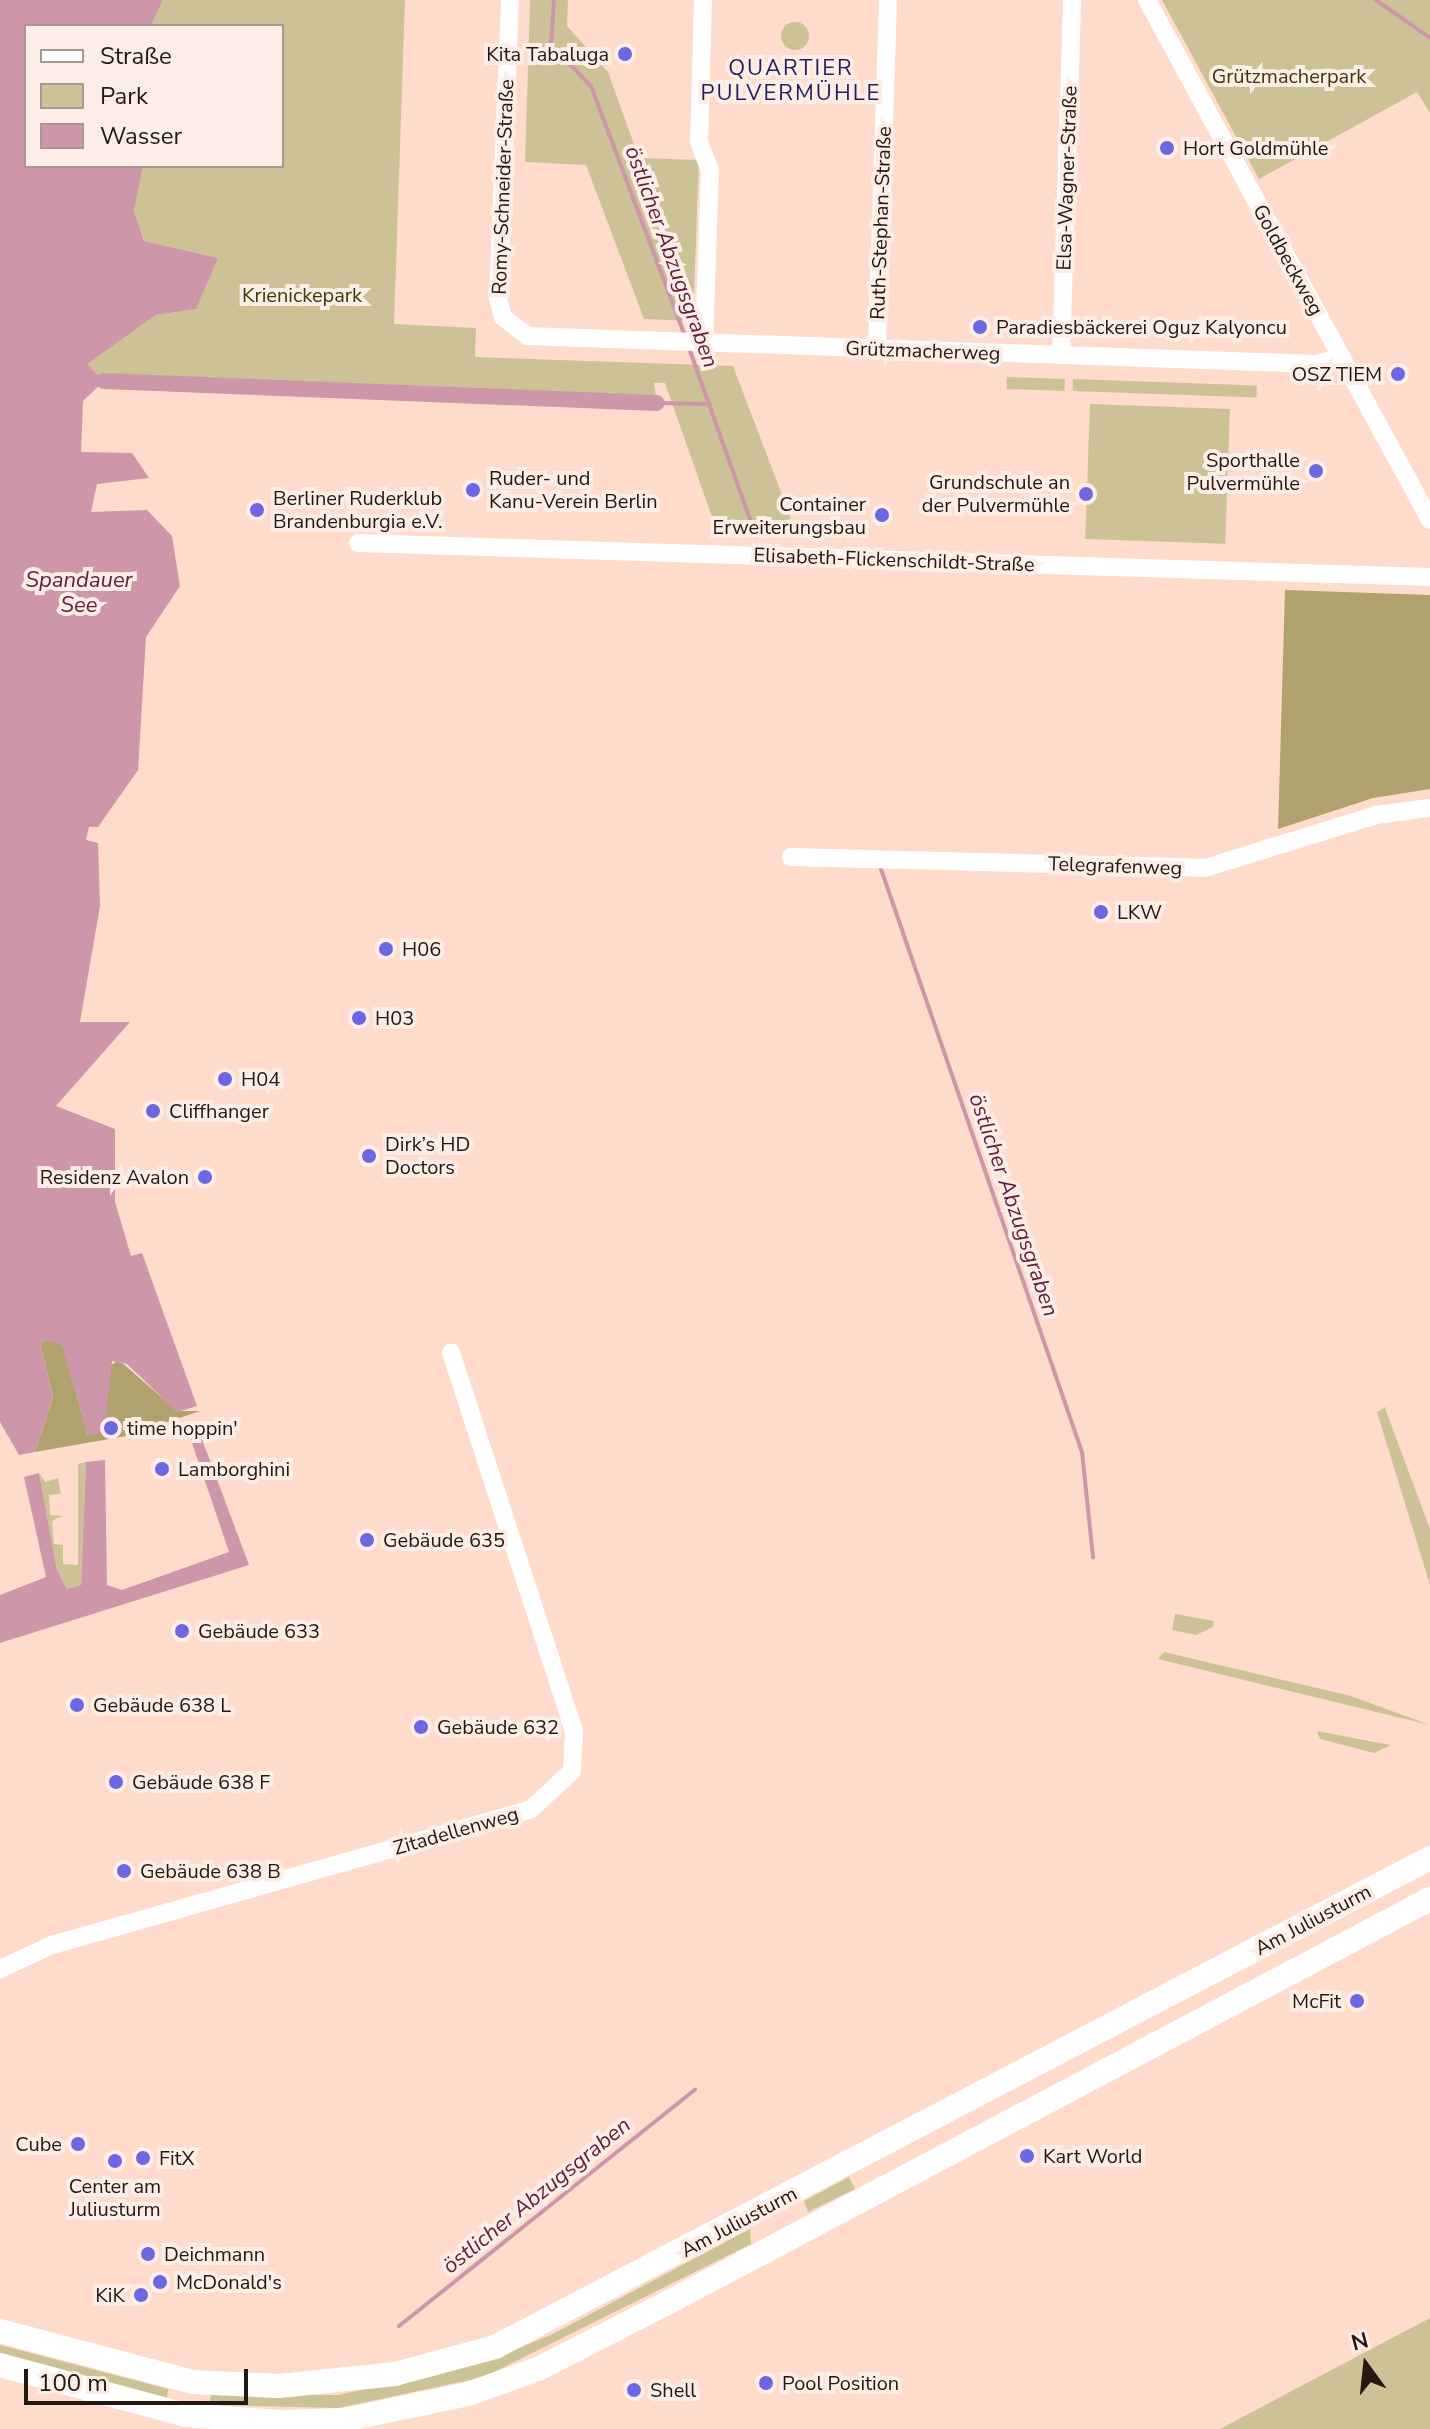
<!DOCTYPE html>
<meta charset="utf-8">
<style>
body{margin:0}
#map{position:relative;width:1430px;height:2429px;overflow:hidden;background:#ffdbcb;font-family:"Nunito Sans",sans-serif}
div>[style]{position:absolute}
.green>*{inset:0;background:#ccc296;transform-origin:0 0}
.round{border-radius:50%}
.forest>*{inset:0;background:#afa26f}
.water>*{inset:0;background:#cd96a9}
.stream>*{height:4px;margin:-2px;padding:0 2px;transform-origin:2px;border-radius:2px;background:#cd96a9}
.canal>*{height:16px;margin:-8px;padding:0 8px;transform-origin:8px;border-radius:8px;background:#cd96a9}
.minor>*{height:18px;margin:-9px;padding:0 9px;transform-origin:9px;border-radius:9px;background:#fff}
.secondary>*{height:24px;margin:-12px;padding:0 12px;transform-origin:12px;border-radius:12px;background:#fff}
.dots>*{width:22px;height:22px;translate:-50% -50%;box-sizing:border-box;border:4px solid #fcede7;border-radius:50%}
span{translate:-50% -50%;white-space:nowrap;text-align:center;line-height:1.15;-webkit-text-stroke:8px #fcede7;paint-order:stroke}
.poi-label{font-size:20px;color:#241812}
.right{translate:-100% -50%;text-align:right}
.left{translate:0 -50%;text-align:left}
.park-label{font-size:20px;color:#41370c}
.street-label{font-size:20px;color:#241812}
.neighbourhood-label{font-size:22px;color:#231e58;letter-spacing:2px}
.water-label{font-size:22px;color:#62203d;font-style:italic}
.legend{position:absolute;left:24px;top:24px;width:260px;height:144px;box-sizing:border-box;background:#fcede7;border:2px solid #a69892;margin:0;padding:10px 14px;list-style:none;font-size:24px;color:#241812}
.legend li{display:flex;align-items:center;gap:16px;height:40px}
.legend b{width:40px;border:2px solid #a69892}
.north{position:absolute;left:1326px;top:2325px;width:80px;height:80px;-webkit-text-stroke:6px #fcede7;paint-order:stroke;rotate:345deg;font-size:22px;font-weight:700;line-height:32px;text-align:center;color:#241812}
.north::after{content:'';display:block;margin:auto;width:28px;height:36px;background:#241812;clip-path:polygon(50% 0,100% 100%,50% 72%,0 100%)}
.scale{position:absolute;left:24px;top:2369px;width:224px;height:36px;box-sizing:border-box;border:4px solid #241812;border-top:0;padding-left:10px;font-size:24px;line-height:28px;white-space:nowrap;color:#241812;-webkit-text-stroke:6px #fcede7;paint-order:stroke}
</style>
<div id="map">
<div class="green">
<i style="clip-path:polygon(163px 0,405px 0,394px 324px,476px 328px,475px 357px,733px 366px,798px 537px,718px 534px,665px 383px,654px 383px,657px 403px,104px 381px,86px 364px,156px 315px,196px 309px,217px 258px,144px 241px,134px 211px,143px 166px,282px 166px,282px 26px,151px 26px)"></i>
<i style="clip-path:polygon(530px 0,568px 0,567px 26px,608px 72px,639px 158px,699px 160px,693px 321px,644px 319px,586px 165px,525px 162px)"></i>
<i style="clip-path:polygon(1162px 0,1430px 0,1430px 113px,1417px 92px,1259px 179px)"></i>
<i class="round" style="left:781px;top:22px;width:28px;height:28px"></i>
<i style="left:1007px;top:377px;width:58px;height:12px;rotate:2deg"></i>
<i style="left:1073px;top:379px;width:184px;height:12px;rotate:2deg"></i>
<i style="left:1090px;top:404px;width:140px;height:135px;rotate:2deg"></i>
<i style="clip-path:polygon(1391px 1404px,1385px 1408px,1430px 1529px,1430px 1585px,1377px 1412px)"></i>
<i style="clip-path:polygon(86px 1462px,81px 1585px,67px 1589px,57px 1570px,39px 1473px,45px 1482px,58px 1478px,61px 1494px,49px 1495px,50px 1515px,62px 1516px,52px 1521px,54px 1544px,63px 1545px,63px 1564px,78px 1565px,78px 1464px)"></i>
<i style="clip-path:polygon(1175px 1614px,1214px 1621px,1213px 1627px,1196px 1635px,1172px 1630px)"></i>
<i style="clip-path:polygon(1164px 1652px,1351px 1696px,1430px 1725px,1158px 1659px)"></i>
<i style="clip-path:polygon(1317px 1731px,1369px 1741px,1391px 1745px,1374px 1753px,1320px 1739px)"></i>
<i style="clip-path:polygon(849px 2177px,855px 2189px,808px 2212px,804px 2201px)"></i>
<i style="clip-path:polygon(750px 2229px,751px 2244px,484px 2377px,338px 2408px,209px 2405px,211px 2395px,338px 2395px,479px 2364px,551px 2335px)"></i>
<i style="clip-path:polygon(1430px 2318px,1430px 2429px,1220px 2429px)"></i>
<i style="clip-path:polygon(0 2345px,168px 2389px,167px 2399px,0 2354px)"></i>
</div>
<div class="forest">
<i style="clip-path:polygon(1285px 590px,1430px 595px,1430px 789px,1373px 798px,1278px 829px)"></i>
<i style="clip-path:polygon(45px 1340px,62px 1344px,88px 1435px,108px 1367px,119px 1360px,177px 1411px,200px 1411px,126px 1436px,35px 1452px,53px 1397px,40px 1343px)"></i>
</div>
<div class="water">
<i style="clip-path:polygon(0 0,163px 0,151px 26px,26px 26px,26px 166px,143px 166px,134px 211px,144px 241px,218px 258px,196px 309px,156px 315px,87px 364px,104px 381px,83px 401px,81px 452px,132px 453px,149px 478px,97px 484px,91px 512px,147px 510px,172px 536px,180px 586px,146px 637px,138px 770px,98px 827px,89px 827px,86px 840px,98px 843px,100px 906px,80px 1022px,130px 1022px,56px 1106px,115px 1129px,115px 1202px,131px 1256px,142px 1253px,197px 1406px,177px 1412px,127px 1364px,112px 1361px,104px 1433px,88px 1435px,62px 1345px,45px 1340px,40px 1343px,53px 1397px,35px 1452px,19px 1455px,0 1422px)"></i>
<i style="clip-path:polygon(200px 1434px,249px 1565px,0 1643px,0 1595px,46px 1577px,24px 1477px,39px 1473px,57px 1570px,67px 1589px,81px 1585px,86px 1462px,105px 1460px,107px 1585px,122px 1590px,229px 1552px,190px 1437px)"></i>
</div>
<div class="stream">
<i style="left:554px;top:0;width:45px;rotate:93.8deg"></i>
<i style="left:551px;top:45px;width:57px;rotate:45.7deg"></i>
<i style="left:591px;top:86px;width:267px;rotate:69.4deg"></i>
<i style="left:1376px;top:0;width:66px;rotate:35.1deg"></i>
<i style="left:689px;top:348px;width:200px;rotate:70.4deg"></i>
<i style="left:657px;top:403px;width:53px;rotate:1.1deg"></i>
<i style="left:881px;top:869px;width:617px;rotate:70.98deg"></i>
<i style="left:1082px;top:1452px;width:106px;rotate:84deg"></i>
<i style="left:399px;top:2326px;width:379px;rotate:-38.6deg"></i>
</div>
<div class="canal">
<i style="left:104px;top:381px;width:553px;rotate:2.28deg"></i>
</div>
<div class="minor">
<i style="left:510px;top:0;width:298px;rotate:92.3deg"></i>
<i style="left:498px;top:298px;width:20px;rotate:75deg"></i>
<i style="left:503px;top:317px;width:31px;rotate:38deg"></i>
<i style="left:527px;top:336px;width:790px;rotate:2.03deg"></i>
<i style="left:1317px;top:364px;width:25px;rotate:-16deg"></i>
<i style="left:703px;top:0;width:142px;rotate:91.6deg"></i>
<i style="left:699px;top:142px;width:30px;rotate:69deg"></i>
<i style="left:710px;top:170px;width:173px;rotate:92deg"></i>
<i style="left:1147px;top:0;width:592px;rotate:61.44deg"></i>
<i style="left:877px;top:349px;width:349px;rotate:-88.2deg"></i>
<i style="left:1061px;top:355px;width:355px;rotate:-88.2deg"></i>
<i style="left:358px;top:543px;width:1073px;rotate:1.82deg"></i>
<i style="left:791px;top:857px;width:414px;rotate:1.5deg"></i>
<i style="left:1205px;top:868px;width:179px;rotate:-17.2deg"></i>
<i style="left:1376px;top:815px;width:54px;rotate:-7.4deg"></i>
<i style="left:0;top:1969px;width:57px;rotate:-24.8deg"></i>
<i style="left:52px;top:1945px;width:497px;rotate:-15.8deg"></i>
<i style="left:530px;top:1810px;width:57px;rotate:-42.9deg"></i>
<i style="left:572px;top:1771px;width:40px;rotate:-87.1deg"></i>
<i style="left:574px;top:1731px;width:398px;rotate:-108deg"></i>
</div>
<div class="secondary">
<i style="left:0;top:2331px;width:200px;rotate:14.8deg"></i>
<i style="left:193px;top:2382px;width:86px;rotate:2.7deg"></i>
<i style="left:279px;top:2386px;width:117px;rotate:-5.9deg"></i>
<i style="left:395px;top:2374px;width:104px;rotate:-15.1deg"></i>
<i style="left:495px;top:2347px;width:1055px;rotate:-27.61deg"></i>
<i style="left:0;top:2365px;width:192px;rotate:15.1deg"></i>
<i style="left:185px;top:2415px;width:96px;rotate:4.2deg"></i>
<i style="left:281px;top:2422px;width:63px;rotate:-1.8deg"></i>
<i style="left:344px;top:2420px;width:127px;rotate:-11.8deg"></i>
<i style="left:468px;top:2394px;width:74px;rotate:-19.7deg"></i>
<i style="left:538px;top:2369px;width:149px;rotate:-27.1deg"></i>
<i style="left:671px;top:2301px;width:859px;rotate:-27.91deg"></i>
</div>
<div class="dots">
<i style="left:625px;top:54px;background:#6d67e1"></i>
<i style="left:1167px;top:148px;background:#6d67e1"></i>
<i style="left:980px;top:327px;background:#6d67e1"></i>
<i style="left:1398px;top:374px;background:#6d67e1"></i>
<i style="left:1316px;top:471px;background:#6d67e1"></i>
<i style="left:473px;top:490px;background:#6d67e1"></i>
<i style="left:1086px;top:494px;background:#6d67e1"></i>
<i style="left:257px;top:510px;background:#6d67e1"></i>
<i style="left:882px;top:515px;background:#6d67e1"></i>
<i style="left:1101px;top:912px;background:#6d67e1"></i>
<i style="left:386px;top:949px;background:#6d67e1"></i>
<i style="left:359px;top:1018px;background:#6d67e1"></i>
<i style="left:225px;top:1079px;background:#6d67e1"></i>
<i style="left:153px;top:1111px;background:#6d67e1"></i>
<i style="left:369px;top:1156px;background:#6d67e1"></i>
<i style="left:205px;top:1177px;background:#6d67e1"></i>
<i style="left:111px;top:1428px;background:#6d67e1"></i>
<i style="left:162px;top:1469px;background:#6d67e1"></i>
<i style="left:367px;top:1540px;background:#6d67e1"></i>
<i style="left:182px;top:1631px;background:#6d67e1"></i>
<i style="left:77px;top:1705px;background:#6d67e1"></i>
<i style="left:421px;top:1727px;background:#6d67e1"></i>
<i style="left:116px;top:1782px;background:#6d67e1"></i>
<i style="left:124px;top:1871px;background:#6d67e1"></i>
<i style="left:1357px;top:2001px;background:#6d67e1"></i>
<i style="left:78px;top:2144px;background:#6d67e1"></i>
<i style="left:1027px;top:2156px;background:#6d67e1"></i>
<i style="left:143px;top:2158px;background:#6d67e1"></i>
<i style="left:115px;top:2161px;background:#6d67e1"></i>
<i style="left:148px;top:2254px;background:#6d67e1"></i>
<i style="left:160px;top:2282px;background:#6d67e1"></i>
<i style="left:141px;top:2295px;background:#6d67e1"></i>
<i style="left:766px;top:2383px;background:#6d67e1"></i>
<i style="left:634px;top:2390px;background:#6d67e1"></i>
</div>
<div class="poi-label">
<span class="right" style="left:609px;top:54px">Kita Tabaluga</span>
<span class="left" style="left:1183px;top:148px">Hort Goldmühle</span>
<span class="left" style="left:996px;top:327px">Paradiesbäckerei Oguz Kalyoncu</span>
<span class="right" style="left:1382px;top:374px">OSZ TIEM</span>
<span class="right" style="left:1300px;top:472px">Sporthalle<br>Pulvermühle</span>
<span class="left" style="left:489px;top:490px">Ruder- und<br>Kanu-Verein Berlin</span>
<span class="right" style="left:1070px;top:494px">Grundschule an<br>der Pulvermühle</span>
<span class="left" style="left:273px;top:510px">Berliner Ruderklub<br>Brandenburgia e.V.</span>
<span class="right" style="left:866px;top:516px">Container<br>Erweiterungsbau</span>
<span class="left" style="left:1117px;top:912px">LKW</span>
<span class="left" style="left:402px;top:949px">H06</span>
<span class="left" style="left:375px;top:1018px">H03</span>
<span class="left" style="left:241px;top:1079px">H04</span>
<span class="left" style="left:169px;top:1111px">Cliffhanger</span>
<span class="left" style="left:385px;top:1156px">Dirk’s HD<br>Doctors</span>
<span class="right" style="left:189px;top:1177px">Residenz Avalon</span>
<span class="left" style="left:127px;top:1428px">time hoppin'</span>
<span class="left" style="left:178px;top:1469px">Lamborghini</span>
<span class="left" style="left:383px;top:1540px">Gebäude 635</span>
<span class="left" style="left:198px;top:1631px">Gebäude 633</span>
<span class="left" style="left:93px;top:1705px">Gebäude 638 L</span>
<span class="left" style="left:437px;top:1727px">Gebäude 632</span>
<span class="left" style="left:132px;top:1782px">Gebäude 638 F</span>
<span class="left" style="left:140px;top:1871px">Gebäude 638 B</span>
<span class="right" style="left:1341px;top:2001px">McFit</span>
<span class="right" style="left:62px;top:2144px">Cube</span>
<span class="left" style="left:1043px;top:2156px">Kart World</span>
<span class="left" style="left:159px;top:2158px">FitX</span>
<span style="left:115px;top:2198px">Center am<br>Juliusturm</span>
<span class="left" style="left:164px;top:2254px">Deichmann</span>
<span class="left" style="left:176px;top:2282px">McDonald's</span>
<span class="right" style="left:125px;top:2295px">KiK</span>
<span class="left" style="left:782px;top:2383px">Pool Position</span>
<span class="left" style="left:650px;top:2390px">Shell</span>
</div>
<div class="park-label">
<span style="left:1289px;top:76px">Grützmacherpark</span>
<span style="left:302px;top:295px">Krienickepark</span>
</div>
<div class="street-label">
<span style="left:1067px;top:178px;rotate:-88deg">Elsa-Wagner-Straße</span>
<span style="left:503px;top:187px;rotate:-88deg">Romy-Schneider-Straße</span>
<span style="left:881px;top:223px;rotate:-88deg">Ruth-Stephan-Straße</span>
<span style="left:1288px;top:260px;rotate:61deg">Goldbeckweg</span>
<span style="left:923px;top:351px;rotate:2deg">Grützmacherweg</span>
<span style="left:894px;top:560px;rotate:2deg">Elisabeth-Flickenschildt-Straße</span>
<span style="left:1115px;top:866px;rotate:2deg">Telegrafenweg</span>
<span style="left:456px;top:1831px;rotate:-16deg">Zitadellenweg</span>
<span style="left:1313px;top:1920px;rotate:-28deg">Am Juliusturm</span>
<span style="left:739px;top:2222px;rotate:-28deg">Am Juliusturm</span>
</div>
<div class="neighbourhood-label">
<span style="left:791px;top:81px">QUARTIER<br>PULVERMÜHLE</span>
</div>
<div class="water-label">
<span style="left:671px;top:257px;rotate:70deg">östlicher Abzugsgraben</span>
<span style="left:79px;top:593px">Spandauer<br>See</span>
<span style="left:1013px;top:1205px;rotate:71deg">östlicher Abzugsgraben</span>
<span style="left:537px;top:2196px;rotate:-39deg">östlicher Abzugsgraben</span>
</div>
<ul class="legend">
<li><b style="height:10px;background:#fff"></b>Straße</li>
<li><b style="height:22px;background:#ccc296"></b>Park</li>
<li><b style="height:22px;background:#cd96a9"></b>Wasser</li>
</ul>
<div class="north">N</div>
<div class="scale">100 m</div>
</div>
